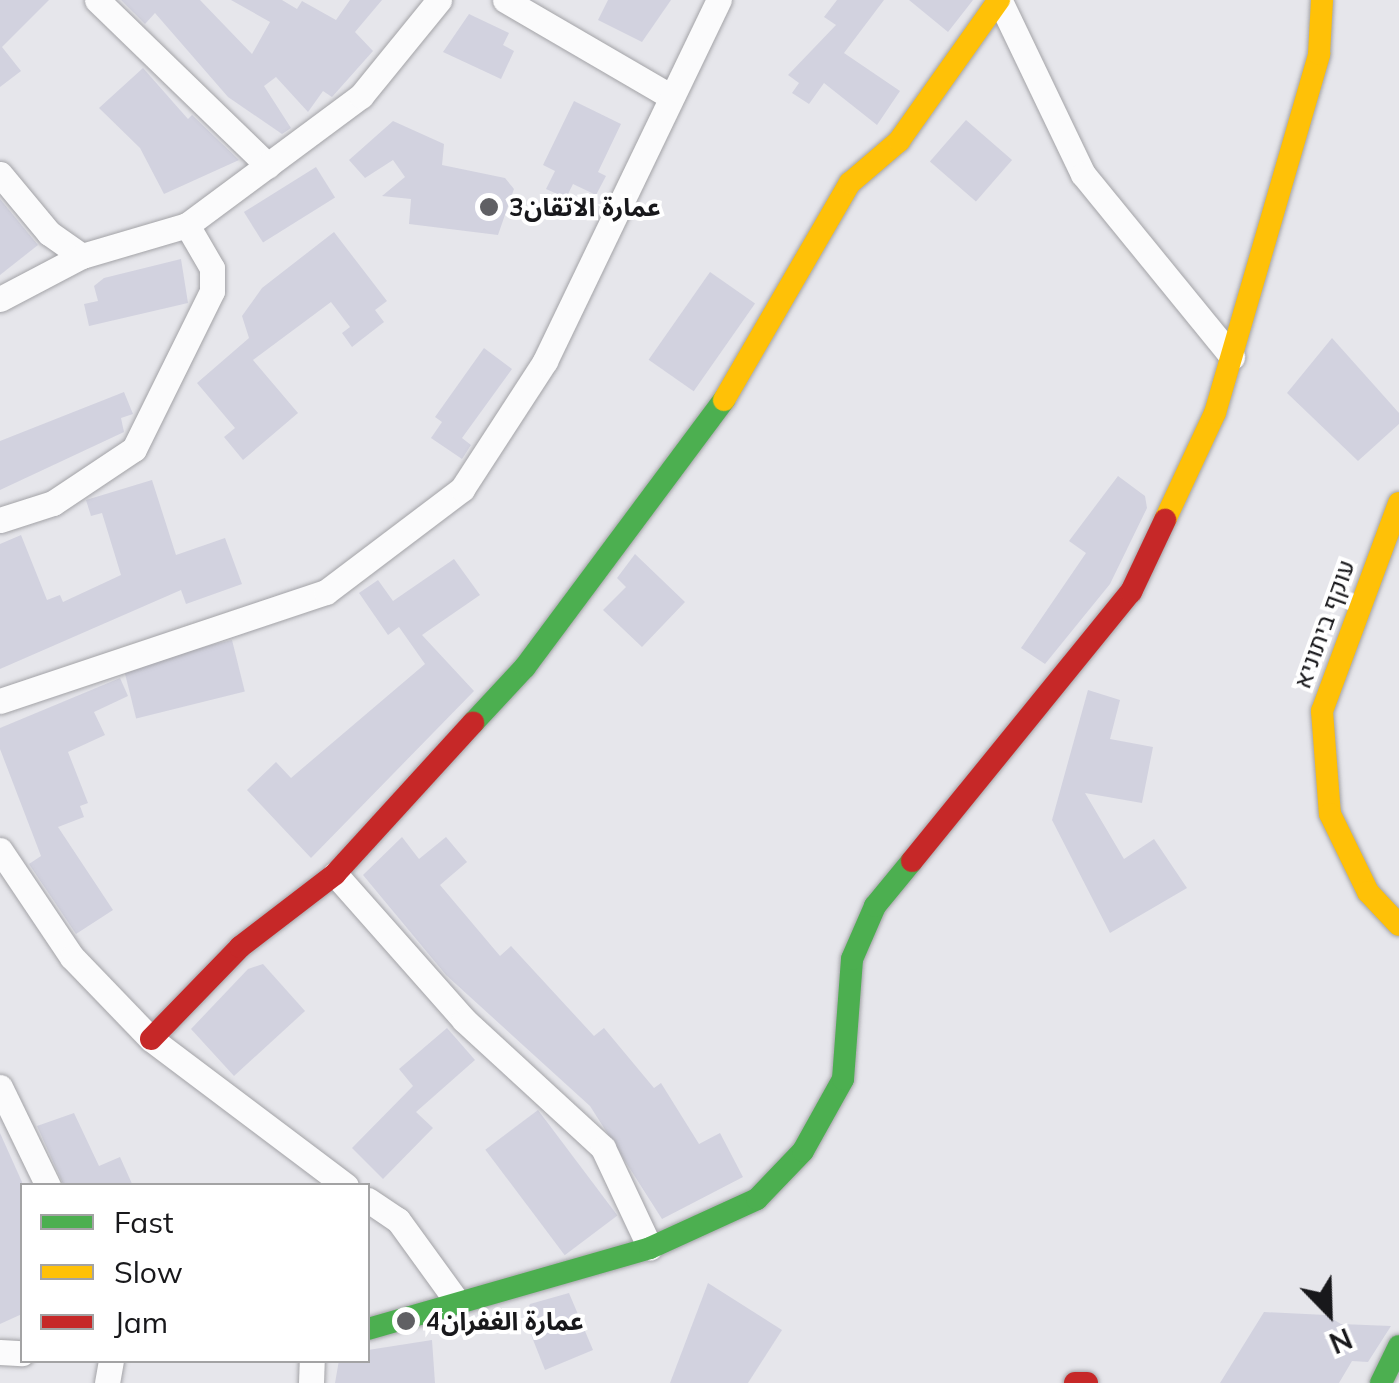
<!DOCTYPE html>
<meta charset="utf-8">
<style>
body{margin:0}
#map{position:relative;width:1399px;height:1383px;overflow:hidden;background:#e6e6eb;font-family:Mulish,"Noto Sans Arabic",Heebo,sans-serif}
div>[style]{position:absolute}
.building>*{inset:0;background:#d2d2df;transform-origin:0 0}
.roads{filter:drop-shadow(0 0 2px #a3a3a7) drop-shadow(0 0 2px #a3a3a7)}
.street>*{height:25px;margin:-12.5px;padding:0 12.5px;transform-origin:12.5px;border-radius:12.5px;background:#fbfbfc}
.fast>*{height:22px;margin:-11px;padding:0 11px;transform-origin:11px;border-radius:11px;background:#4caf50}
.slow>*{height:22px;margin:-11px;padding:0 11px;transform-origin:11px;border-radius:11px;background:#ffc107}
.jam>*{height:22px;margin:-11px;padding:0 11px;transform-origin:11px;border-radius:11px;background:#c62828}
.dots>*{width:28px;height:28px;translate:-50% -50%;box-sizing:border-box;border:5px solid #fff;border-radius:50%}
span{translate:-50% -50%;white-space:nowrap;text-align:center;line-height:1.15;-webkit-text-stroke:8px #fff;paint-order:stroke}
.poi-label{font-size:25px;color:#18181b;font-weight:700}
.left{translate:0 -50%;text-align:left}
.street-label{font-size:25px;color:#18181b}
.legend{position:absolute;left:20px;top:1183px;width:350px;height:180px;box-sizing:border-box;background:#fff;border:2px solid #a3a3a4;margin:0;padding:12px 18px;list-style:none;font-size:30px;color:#18181b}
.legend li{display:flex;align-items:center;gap:20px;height:50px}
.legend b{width:50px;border:2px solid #a3a3a4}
.north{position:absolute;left:1279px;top:1263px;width:100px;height:100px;-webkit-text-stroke:8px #fff;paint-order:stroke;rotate:157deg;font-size:28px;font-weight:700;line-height:40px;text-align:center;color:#18181b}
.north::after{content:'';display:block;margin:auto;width:35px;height:45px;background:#18181b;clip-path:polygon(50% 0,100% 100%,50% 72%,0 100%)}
</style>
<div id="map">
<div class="building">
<i style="clip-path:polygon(0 0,49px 0,2px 47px,21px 71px,0 87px)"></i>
<i style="clip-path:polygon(121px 0,200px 0,252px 54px,270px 22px,231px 0,282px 0,297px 9px,302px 1px,336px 20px,350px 0,382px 0,355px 32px,373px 51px,332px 97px,323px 91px,308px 112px,276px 77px,264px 86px,291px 128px,282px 134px,228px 97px,155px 13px,145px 24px)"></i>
<i style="clip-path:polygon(608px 0,671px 0,642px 42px,598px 20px)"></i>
<i style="clip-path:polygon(837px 0,884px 0,844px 53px,900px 91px,877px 125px,824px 83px,809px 104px,792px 93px,799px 83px,788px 75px,836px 25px,824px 17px)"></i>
<i style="clip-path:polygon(909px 0,973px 0,948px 32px)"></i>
<i style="clip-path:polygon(469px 14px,509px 33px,503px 45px,514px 51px,501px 79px,443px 52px)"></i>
<i style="clip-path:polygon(143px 68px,188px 119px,192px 115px,239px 160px,164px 194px,140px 148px,99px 108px)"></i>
<i style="clip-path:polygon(574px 101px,621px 124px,598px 172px,606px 176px,596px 195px,573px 184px,566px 198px,546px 189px,555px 171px,543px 165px)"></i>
<i style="left:966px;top:120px;width:61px;height:55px;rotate:41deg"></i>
<i style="clip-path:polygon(393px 121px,444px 144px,442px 165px,505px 178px,514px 189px,498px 235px,409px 224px,411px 199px,382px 196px,405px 177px,393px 160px,365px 178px,349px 160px)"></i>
<i style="left:316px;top:167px;width:36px;height:85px;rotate:58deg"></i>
<i style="clip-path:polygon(0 199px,38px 245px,0 275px)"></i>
<i style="clip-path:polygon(334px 232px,387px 301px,375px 310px,384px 322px,352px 347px,342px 333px,350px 327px,331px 302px,253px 360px,298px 413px,243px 460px,224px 437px,235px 428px,197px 383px,249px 338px,242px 316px,262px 288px)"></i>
<i style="clip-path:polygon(181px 259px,188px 303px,89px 326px,84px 304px,98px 301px,94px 286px,104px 278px)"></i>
<i style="left:710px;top:272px;width:55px;height:107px;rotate:35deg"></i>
<i style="clip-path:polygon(1332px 338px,1399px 413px,1399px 424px,1358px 461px,1287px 393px)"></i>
<i style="clip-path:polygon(484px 348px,512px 369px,462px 438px,471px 445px,462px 459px,431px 438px,442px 422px,435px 417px)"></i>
<i style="clip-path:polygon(124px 392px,133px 414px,121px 418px,124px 432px,0 490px,0 441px)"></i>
<i style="clip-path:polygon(1118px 476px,1145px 496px,1147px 508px,1110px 584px,1045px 664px,1021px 648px,1086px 553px,1069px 541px)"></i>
<i style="clip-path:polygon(152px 480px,176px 555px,225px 538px,242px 584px,186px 604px,181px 590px,0 669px,0 544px,21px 535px,47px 600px,60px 595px,63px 602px,121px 575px,102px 513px,91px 516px,86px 500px)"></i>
<i style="clip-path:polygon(635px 554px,685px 602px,642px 647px,603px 610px,626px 587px,617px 578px)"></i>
<i style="clip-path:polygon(454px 559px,480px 595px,422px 635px,474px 691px,311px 858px,247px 790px,276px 762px,291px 778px,425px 664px,399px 627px,388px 635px,359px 593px,378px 580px,393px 601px)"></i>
<i style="left:232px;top:640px;width:53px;height:112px;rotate:76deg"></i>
<i style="clip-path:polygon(120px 678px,128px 696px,94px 712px,105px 735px,68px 752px,88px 803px,80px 806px,84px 817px,58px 827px,113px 910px,76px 934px,29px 864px,41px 856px,0 749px,0 728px)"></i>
<i style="clip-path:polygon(1088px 690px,1120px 700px,1110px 739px,1153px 747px,1142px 803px,1085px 793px,1124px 859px,1154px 839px,1187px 888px,1110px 933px,1052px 820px)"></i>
<i style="clip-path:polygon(402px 837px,419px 859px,446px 837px,467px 862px,440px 885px,500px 956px,511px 946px,594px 1036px,604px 1028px,654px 1088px,661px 1083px,699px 1144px,720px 1133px,743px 1177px,662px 1219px,590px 1106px,446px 975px,363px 875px)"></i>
<i style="clip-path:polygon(263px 964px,305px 1011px,234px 1076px,191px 1029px,248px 969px)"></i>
<i style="clip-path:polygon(447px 1028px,475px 1060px,416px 1112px,433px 1128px,383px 1179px,352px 1148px,413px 1086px,399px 1069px)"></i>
<i style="left:538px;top:1110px;width:132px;height:66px;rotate:53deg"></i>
<i style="clip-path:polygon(74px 1113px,99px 1166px,120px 1157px,133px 1186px,64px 1186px,37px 1126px)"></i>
<i style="clip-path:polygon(0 1133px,22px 1182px,22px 1314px,0 1324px)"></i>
<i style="clip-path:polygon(708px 1283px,782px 1330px,748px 1383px,670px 1383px)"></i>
<i style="clip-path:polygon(569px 1293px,593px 1350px,545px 1370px,524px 1317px,530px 1304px)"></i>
<i style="clip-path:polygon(1264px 1312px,1326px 1315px,1341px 1324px,1391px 1326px,1368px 1362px,1352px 1361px,1339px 1383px,1220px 1383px)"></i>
<i style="clip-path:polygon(432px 1340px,435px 1383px,335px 1383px,339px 1360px,368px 1360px,368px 1350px)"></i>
</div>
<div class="roads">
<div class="street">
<i style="left:97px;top:0;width:238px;rotate:44.1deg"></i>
<i style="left:505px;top:0;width:189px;rotate:30.2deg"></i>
<i style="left:1000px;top:1px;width:192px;rotate:64.4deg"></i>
<i style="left:1083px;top:174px;width:236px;rotate:50.8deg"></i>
<i style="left:0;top:174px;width:77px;rotate:50.3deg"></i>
<i style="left:49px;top:233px;width:40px;rotate:34.9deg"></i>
<i style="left:0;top:299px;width:93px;rotate:-27.7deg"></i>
<i style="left:82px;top:256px;width:109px;rotate:-16.4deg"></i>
<i style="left:187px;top:225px;width:217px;rotate:-36.6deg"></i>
<i style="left:361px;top:96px;width:124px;rotate:-50.9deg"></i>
<i style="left:0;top:520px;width:56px;rotate:-17.8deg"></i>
<i style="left:53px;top:503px;width:97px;rotate:-33.7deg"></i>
<i style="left:134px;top:449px;width:176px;rotate:-63.7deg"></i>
<i style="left:212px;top:291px;width:23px;rotate:-90deg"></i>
<i style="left:212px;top:268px;width:50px;rotate:-120.2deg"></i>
<i style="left:0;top:701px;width:344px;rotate:-18.5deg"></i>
<i style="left:326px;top:592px;width:171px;rotate:-37.1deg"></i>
<i style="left:462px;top:489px;width:153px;rotate:-57deg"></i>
<i style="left:545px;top:361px;width:401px;rotate:-64.3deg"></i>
<i style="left:0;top:850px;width:129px;rotate:56.1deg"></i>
<i style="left:72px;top:957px;width:114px;rotate:46.1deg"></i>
<i style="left:151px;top:1039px;width:244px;rotate:37deg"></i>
<i style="left:335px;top:874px;width:195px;rotate:48.5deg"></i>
<i style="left:464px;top:1020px;width:189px;rotate:42.6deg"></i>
<i style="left:603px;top:1148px;width:110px;rotate:64.8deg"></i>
<i style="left:0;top:1087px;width:110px;rotate:64.1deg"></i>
<i style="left:368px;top:1200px;width:36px;rotate:34deg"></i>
<i style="left:398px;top:1220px;width:99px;rotate:54.1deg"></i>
<i style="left:0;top:1352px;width:22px;rotate:3deg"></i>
<i style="left:107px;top:1383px;width:23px;rotate:-80deg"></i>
<i style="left:311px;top:1383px;width:23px;rotate:-88deg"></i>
</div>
<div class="fast">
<i style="left:473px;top:723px;width:76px;rotate:-47.1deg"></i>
<i style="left:525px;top:667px;width:333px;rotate:-53.3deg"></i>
<i style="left:368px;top:1329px;width:293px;rotate:-16deg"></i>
<i style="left:650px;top:1248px;width:118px;rotate:-24.6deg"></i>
<i style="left:757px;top:1199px;width:66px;rotate:-46.2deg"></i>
<i style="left:803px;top:1151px;width:82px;rotate:-60.9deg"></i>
<i style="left:843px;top:1079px;width:120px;rotate:-85.7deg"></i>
<i style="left:852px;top:959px;width:58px;rotate:-66.5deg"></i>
<i style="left:875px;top:906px;width:58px;rotate:-50.6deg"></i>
<i style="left:1381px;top:1383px;width:41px;rotate:-64.1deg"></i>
</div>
<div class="slow">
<i style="left:724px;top:400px;width:251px;rotate:-59.9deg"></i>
<i style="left:850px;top:183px;width:65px;rotate:-40.6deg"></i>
<i style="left:899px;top:141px;width:173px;rotate:-54.7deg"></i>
<i style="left:1399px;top:503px;width:222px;rotate:110.3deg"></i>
<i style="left:1322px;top:711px;width:103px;rotate:85.6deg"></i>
<i style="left:1330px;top:814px;width:87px;rotate:64deg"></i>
<i style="left:1368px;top:892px;width:45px;rotate:46.8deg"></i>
<i style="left:1165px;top:520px;width:118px;rotate:-65deg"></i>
<i style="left:1215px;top:413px;width:374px;rotate:-73.8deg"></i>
<i style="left:1319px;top:54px;width:54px;rotate:-86.8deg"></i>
</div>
<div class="jam">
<i style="left:912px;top:861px;width:347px;rotate:-50.9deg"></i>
<i style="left:1131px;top:592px;width:80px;rotate:-64.7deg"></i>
<i style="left:151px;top:1039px;width:128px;rotate:-45.9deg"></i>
<i style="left:240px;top:947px;width:120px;rotate:-37.5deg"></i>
<i style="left:335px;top:874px;width:205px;rotate:-47.6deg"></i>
<i style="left:1075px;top:1383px;width:12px"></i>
</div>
</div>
<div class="dots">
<i style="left:489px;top:207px;background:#606064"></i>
<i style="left:406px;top:1321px;background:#606064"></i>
</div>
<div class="poi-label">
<span class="left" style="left:509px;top:207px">عمارة الاتقان3</span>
<span class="left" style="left:426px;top:1321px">عمارة الغفران4</span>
</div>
<div class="street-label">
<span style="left:1324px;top:624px;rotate:-70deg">עוקף ביתוניא</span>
</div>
<ul class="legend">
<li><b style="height:12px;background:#4caf50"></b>Fast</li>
<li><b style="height:12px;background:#ffc107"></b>Slow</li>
<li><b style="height:12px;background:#c62828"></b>Jam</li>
</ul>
<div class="north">N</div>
</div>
